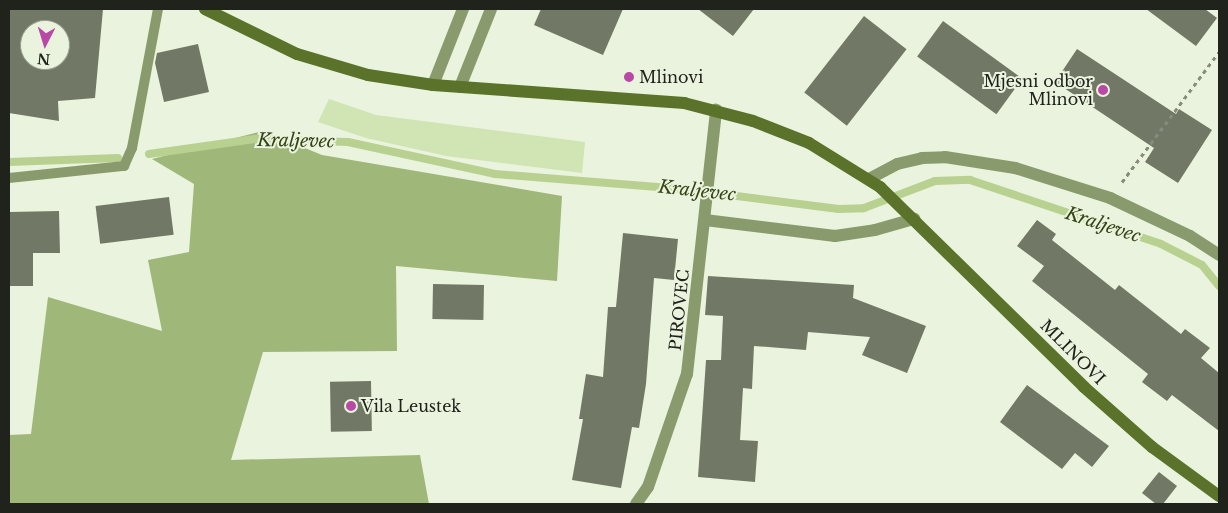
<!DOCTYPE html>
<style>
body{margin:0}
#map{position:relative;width:1228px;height:513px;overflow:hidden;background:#eaf3dd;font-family:"Libre Baskerville",serif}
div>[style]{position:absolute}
.green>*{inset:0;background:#d1e4b4}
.forest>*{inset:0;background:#9fb778}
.stream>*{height:8px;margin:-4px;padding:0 4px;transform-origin:4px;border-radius:4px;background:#b8d191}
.building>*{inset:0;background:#717966;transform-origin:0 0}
.path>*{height:3px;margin-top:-1.5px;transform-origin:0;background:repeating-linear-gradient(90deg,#868c7e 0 4px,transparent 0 8px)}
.lane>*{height:10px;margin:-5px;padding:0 5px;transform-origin:5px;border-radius:5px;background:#899b6d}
.street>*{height:12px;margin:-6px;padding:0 6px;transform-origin:6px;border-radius:6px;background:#899b6d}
.secondary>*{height:12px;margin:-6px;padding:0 6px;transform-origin:6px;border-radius:6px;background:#5a722a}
.dots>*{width:14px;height:14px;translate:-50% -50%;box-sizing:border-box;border:2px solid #eaf3dd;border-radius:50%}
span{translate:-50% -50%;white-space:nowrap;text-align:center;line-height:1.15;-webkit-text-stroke:4px #eaf3dd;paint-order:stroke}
.poi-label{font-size:16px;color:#20231c}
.left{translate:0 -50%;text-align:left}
.right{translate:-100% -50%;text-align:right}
.street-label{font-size:16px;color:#20231c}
.water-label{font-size:18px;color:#344416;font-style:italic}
.frame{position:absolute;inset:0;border:10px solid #20231c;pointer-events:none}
.north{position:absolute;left:20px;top:20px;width:50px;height:50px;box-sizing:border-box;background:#eaf3dd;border:1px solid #99a090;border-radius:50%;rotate:185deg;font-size:14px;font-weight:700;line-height:20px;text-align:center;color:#20231c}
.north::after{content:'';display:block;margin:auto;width:18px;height:22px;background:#ba49a5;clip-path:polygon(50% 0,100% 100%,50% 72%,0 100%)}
</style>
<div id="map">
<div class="green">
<i style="clip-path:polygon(329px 99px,376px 115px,585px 142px,582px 173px,446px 156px,366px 138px,318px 122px)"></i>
</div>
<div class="forest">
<i style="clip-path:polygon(263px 131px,322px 155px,562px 196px,557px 281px,396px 266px,397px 351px,263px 352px,231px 460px,420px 455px,429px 504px,9px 504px,9px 435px,31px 434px,48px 297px,162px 331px,148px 260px,189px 252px,194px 184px,152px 159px)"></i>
</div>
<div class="stream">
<i style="left:149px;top:154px;width:107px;rotate:-8.1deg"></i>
<i style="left:255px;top:139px;width:93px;rotate:1.8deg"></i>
<i style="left:348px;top:142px;width:150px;rotate:12.3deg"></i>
<i style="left:495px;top:174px;width:188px;rotate:4.6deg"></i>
<i style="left:682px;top:189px;width:158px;rotate:7.3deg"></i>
<i style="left:839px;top:209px;width:25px;rotate:-2deg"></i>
<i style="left:864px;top:208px;width:76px;rotate:-20.8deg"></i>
<i style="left:935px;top:181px;width:35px;rotate:-2deg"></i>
<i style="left:970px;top:180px;width:201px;rotate:18.5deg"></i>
<i style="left:1161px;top:244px;width:46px;rotate:27.1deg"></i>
<i style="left:1202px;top:265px;width:27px;rotate:51deg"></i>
<i style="left:9px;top:162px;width:109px;rotate:-2.1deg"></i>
</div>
<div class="building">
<i style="clip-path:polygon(evenodd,9px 9px,103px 9px,95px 98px,58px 101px,59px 121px,9px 113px,9px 9px,30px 30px,60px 30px,60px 60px,30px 60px,30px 30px)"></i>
<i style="clip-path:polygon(541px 9px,623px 9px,603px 55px,534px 25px)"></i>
<i style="clip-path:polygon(698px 9px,754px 9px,733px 36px)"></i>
<i style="clip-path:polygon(1146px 9px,1205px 9px,1217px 18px,1196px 46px)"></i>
<i style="left:864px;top:16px;width:54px;height:97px;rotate:38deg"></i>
<i style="left:943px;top:21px;width:98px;height:44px;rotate:36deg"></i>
<i style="clip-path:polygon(198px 44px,209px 92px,164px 102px,155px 63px,157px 53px)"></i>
<i style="clip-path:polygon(1077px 49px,1176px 114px,1179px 109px,1212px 130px,1178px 183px,1145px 162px,1154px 148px,1055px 82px)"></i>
<i style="left:169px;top:197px;width:38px;height:74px;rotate:83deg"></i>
<i style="clip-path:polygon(59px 211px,60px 253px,33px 253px,33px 286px,9px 286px,9px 212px)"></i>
<i style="clip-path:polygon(1037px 220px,1056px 234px,1052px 240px,1115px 290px,1119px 285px,1181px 334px,1185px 329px,1210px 348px,1201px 358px,1219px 373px,1219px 431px,1172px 395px,1167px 401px,1142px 382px,1148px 374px,1032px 281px,1044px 266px,1017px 246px)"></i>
<i style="clip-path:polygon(623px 233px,678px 239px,674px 280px,654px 278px,646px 384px,639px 428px,632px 427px,621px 488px,572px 480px,583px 419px,579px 419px,586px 374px,603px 377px,608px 307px,616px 307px)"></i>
<i style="clip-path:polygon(708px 276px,854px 285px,853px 298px,926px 326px,907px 373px,862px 355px,870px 337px,808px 332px,806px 350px,754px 346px,752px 389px,743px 388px,740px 440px,758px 441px,755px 482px,698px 477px,706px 360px,721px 360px,723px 316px,705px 315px)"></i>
<i style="left:433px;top:284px;width:51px;height:35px;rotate:1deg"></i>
<i style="left:371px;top:381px;width:50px;height:41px;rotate:89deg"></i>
<i style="clip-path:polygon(1027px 385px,1109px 446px,1092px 467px,1075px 453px,1062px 469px,1000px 422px)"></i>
<i style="clip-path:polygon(1159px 472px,1177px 486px,1163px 504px,1156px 504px,1142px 493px)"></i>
</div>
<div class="path">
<i style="left:1122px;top:182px;width:162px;rotate:-53.3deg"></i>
</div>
<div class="lane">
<i style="left:9px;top:178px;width:116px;rotate:-6deg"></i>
<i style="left:124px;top:166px;width:20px;rotate:-66deg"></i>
<i style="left:132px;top:148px;width:141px;rotate:-79.4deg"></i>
</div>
<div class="street">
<i style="left:433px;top:85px;width:82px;rotate:-68.5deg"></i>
<i style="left:460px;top:87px;width:84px;rotate:-68.3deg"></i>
<i style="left:869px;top:179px;width:32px;rotate:-28deg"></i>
<i style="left:897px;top:164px;width:26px;rotate:-13deg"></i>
<i style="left:922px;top:158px;width:23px;rotate:-2deg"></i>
<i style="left:945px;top:157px;width:71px;rotate:8.9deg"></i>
<i style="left:1015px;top:168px;width:100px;rotate:17.5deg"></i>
<i style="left:1110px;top:198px;width:89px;rotate:25.4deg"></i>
<i style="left:1190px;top:236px;width:35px;rotate:33deg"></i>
<i style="left:705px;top:220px;width:131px;rotate:7deg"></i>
<i style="left:835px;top:236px;width:40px;rotate:-8.5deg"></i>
<i style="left:875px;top:230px;width:41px;rotate:-15.8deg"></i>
<i style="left:636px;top:504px;width:21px;rotate:-55deg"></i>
<i style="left:648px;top:487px;width:120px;rotate:-71deg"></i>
<i style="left:687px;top:374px;width:266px;rotate:-83.7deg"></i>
</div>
<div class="secondary">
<i style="left:205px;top:9px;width:102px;rotate:26.1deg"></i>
<i style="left:297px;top:54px;width:74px;rotate:16.5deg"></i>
<i style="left:368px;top:75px;width:66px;rotate:8.7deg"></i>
<i style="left:433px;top:85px;width:252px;rotate:4.1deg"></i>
<i style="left:684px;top:103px;width:71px;rotate:14.6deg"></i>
<i style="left:753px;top:121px;width:60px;rotate:21.4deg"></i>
<i style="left:809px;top:143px;width:84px;rotate:31.8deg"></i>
<i style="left:880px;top:187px;width:286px;rotate:44.4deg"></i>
<i style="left:1084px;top:387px;width:91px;rotate:41.4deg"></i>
<i style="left:1152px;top:447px;width:83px;rotate:36.2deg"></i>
</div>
<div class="dots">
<i style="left:629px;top:77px;background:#ba49a5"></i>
<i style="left:1103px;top:90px;background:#ba49a5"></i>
<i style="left:351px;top:406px;background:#ba49a5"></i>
</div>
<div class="poi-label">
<span class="left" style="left:639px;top:77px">Mlinovi</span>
<span class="right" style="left:1093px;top:90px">Mjesni odbor<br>Mlinovi</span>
<span class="left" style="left:361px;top:406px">Vila Leustek</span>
</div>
<div class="street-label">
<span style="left:679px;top:310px;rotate:-84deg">PIROVEC</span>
<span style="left:1073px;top:352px;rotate:45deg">MLINOVI</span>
</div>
<div class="water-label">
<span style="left:296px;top:141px;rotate:1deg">Kraljevec</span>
<span style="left:697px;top:191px;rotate:6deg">Kraljevec</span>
<span style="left:1103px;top:225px;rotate:18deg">Kraljevec</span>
</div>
<div class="frame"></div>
<div class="north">N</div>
</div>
